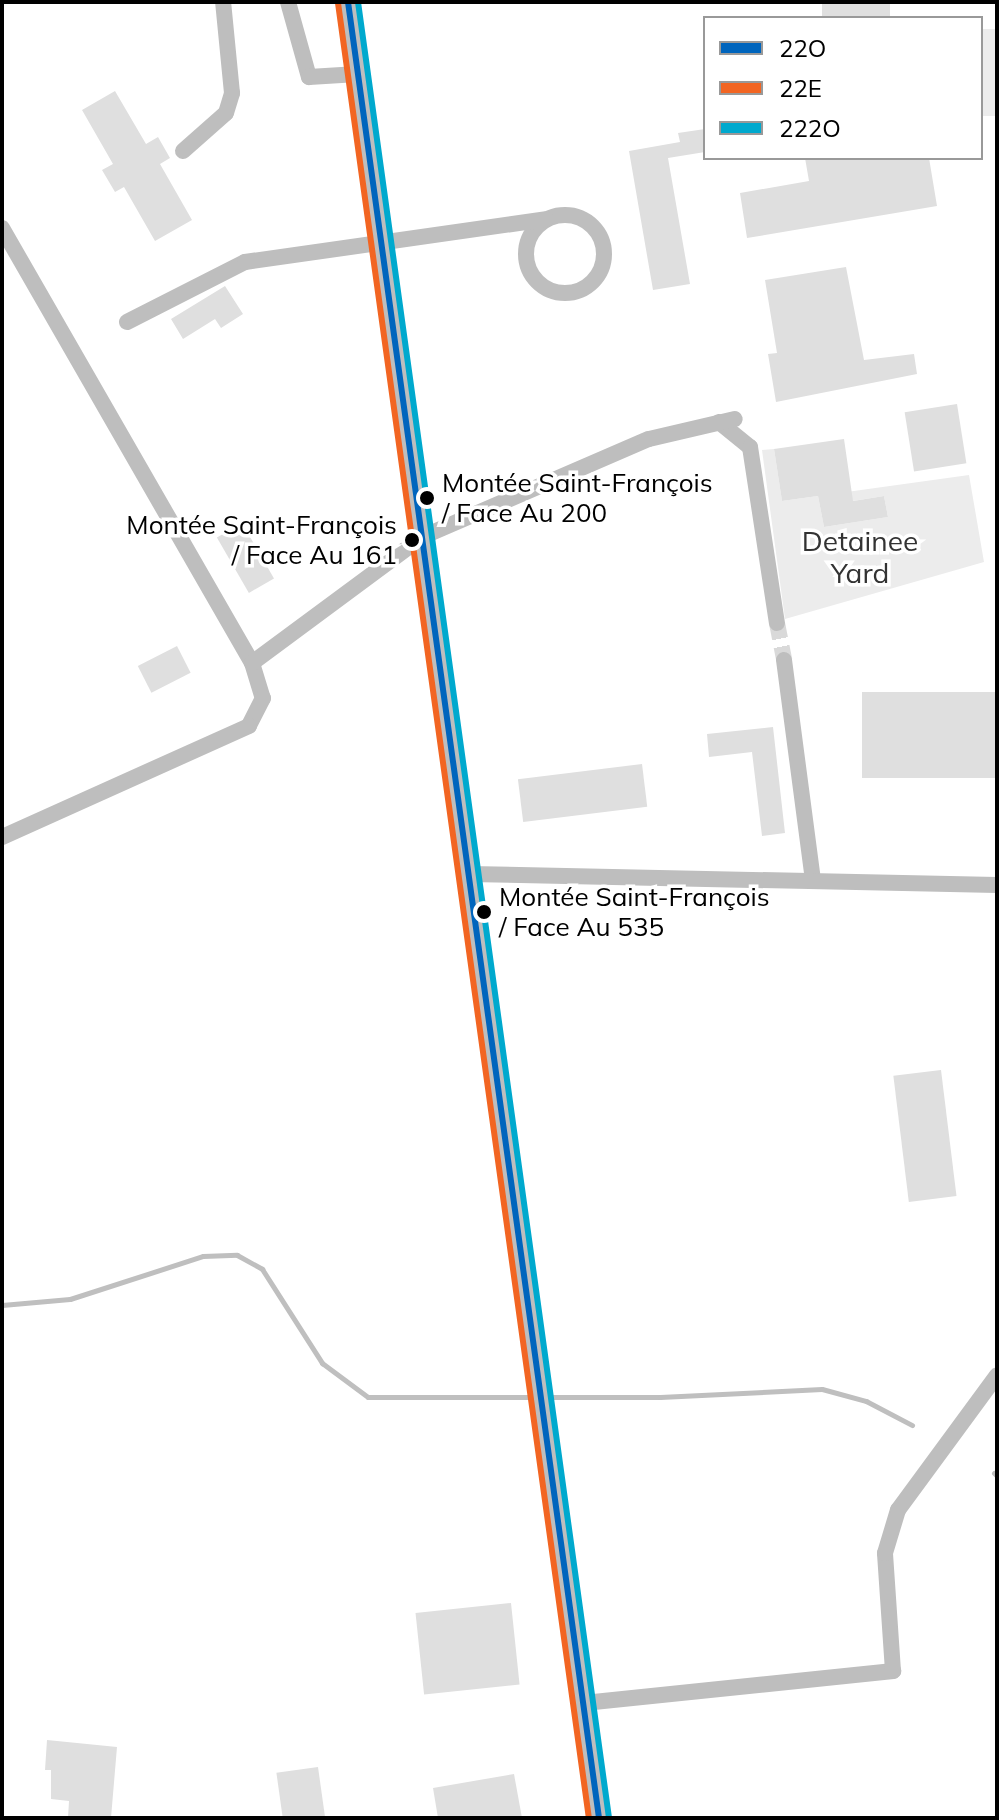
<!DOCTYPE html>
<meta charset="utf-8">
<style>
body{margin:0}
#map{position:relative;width:999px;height:1820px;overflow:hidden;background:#fff;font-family:Mulish,sans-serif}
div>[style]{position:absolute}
.green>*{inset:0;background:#ececec;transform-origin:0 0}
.stream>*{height:5px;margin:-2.5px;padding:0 2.5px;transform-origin:2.5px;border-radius:2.5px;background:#bfbfbf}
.building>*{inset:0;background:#dfdfdf;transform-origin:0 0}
.minor-tunnel>*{height:16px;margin-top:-8px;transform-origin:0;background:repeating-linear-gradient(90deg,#d9d9d9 0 16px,transparent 0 24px)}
.minor>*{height:16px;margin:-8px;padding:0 8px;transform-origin:8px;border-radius:8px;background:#bebebe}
.minor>.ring{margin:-8px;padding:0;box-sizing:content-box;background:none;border:16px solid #bebebe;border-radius:50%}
.bus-1>*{height:6px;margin:-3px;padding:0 3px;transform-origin:3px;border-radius:3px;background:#0065bd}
.bus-2>*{height:6px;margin:-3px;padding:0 3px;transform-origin:3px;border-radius:3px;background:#f26522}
.bus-3>*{height:6px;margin:-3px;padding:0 3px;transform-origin:3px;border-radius:3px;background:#00a9ce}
.dots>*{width:22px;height:22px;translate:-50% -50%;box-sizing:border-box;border:4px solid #fff;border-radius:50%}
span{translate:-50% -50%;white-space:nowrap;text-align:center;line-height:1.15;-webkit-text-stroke:7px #fff;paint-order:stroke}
.bus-label{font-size:26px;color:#000}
.left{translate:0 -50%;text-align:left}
.right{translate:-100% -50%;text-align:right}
.park-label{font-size:28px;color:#333}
.frame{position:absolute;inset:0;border:4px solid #000;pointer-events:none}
.legend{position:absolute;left:703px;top:16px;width:280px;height:144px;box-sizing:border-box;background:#fff;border:2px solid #999;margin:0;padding:10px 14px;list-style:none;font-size:24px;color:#000}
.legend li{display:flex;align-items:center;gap:16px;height:40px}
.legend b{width:40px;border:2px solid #999}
</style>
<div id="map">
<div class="green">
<i style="left:997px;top:29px;width:87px;height:16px;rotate:90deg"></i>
<i style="clip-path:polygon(774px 449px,782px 501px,818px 496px,824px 527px,888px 517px,884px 496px,827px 505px,825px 495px,969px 475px,984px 562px,785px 619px,762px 450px)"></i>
</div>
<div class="stream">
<i style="left:2px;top:1305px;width:68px;rotate:-5deg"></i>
<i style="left:70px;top:1299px;width:140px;rotate:-17.9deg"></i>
<i style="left:203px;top:1256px;width:34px;rotate:-2deg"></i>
<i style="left:237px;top:1255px;width:29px;rotate:29deg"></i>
<i style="left:262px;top:1269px;width:112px;rotate:57.4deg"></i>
<i style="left:322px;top:1363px;width:57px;rotate:36.5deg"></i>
<i style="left:368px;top:1397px;width:292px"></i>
<i style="left:660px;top:1397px;width:162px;rotate:-2.8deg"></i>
<i style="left:822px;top:1389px;width:46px;rotate:15.3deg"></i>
<i style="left:866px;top:1401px;width:52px;rotate:27.6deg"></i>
<i style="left:994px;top:1473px;width:4px;rotate:45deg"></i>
</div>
<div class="building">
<i style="left:822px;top:2px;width:68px;height:16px"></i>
<i style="clip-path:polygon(115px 91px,146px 144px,158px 137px,170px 158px,160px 164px,192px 220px,155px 241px,124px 187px,115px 192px,102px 170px,113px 164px,82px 110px)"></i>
<i style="clip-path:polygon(705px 129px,705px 152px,668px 158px,690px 284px,653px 290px,629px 151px,680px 142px,678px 133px)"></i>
<i style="clip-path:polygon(805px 158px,929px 158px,937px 206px,747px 238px,740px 193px,809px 181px)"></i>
<i style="clip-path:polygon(846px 267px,864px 360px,914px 354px,917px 374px,776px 402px,768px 354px,777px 353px,765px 280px)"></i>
<i style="clip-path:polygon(225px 286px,243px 314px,221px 328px,215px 319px,183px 339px,171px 319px)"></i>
<i style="left:957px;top:404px;width:60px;height:53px;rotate:81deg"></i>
<i style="clip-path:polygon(844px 439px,853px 501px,884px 496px,888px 517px,824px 527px,818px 496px,782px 501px,774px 449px)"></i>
<i style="left:242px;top:523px;width:64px;height:29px;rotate:60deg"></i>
<i style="left:177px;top:646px;width:30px;height:44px;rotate:63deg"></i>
<i style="left:997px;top:692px;width:86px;height:135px;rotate:90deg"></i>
<i style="clip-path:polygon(773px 727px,785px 833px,762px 836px,752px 752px,709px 757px,707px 734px)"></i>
<i style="left:642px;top:764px;width:43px;height:125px;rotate:83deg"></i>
<i style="left:941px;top:1070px;width:127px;height:48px;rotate:83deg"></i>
<i style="left:511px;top:1603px;width:82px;height:96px;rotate:84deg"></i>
<i style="clip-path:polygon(47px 1740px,117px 1747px,111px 1818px,68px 1818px,69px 1801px,51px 1799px,51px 1770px,45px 1770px)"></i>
<i style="left:318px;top:1767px;width:51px;height:42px;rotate:82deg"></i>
<i style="clip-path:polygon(514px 1774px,522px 1818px,438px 1818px,433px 1788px)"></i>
</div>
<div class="minor-tunnel">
<i style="left:777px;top:623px;width:38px;rotate:79deg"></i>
</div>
<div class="minor">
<i style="left:288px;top:2px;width:78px;rotate:74.4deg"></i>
<i style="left:309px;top:77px;width:49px;rotate:-3.5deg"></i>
<i style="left:348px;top:2px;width:1833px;rotate:82.13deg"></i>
<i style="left:183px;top:151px;width:57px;rotate:-41.5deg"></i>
<i style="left:226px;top:113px;width:21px;rotate:-73deg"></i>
<i style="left:232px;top:93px;width:91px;rotate:-95.6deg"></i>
<i class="ring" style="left:526px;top:215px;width:62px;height:62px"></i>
<i style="left:2px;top:228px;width:502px;rotate:60.11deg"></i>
<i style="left:252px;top:663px;width:37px;rotate:73deg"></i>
<i style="left:263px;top:698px;width:31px;rotate:117deg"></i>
<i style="left:249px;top:726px;width:271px;rotate:155.8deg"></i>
<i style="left:127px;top:322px;width:132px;rotate:-27deg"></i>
<i style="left:245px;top:262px;width:304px;rotate:-8.1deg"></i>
<i style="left:719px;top:422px;width:40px;rotate:39deg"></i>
<i style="left:750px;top:447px;width:178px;rotate:81.3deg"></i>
<i style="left:784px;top:660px;width:223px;rotate:82.5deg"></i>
<i style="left:252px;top:663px;width:212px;rotate:-36.5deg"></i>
<i style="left:422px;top:537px;width:247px;rotate:-23.4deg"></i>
<i style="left:649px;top:439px;width:88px;rotate:-13.1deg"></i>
<i style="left:469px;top:874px;width:528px;rotate:1.19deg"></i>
<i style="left:584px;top:1703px;width:311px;rotate:-5.9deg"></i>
<i style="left:893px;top:1671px;width:118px;rotate:-93.9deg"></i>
<i style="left:885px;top:1553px;width:45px;rotate:-73.2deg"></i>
<i style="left:898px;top:1510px;width:167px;rotate:-53.7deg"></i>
</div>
<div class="bus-1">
<i style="left:348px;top:2px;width:1833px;rotate:82.13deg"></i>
</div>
<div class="bus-2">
<i style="left:338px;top:3px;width:1832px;rotate:82.13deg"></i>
</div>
<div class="bus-3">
<i style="left:358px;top:2px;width:1832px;rotate:82.13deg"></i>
</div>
<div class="dots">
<i style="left:427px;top:498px;background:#000"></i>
<i style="left:412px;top:540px;background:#000"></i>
<i style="left:484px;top:912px;background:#000"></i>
</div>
<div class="bus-label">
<span class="left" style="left:442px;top:498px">Montée Saint-François<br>/ Face Au 200</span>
<span class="right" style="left:397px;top:540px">Montée Saint-François<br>/ Face Au 161</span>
<span class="left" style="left:499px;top:912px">Montée Saint-François<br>/ Face Au 535</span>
</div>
<div class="park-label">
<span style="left:860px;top:557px">Detainee<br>Yard</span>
</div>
<div class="frame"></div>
<ul class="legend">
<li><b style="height:10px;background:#0065bd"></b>22O</li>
<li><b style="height:10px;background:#f26522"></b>22E</li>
<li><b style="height:10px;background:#00a9ce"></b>222O</li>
</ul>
</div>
